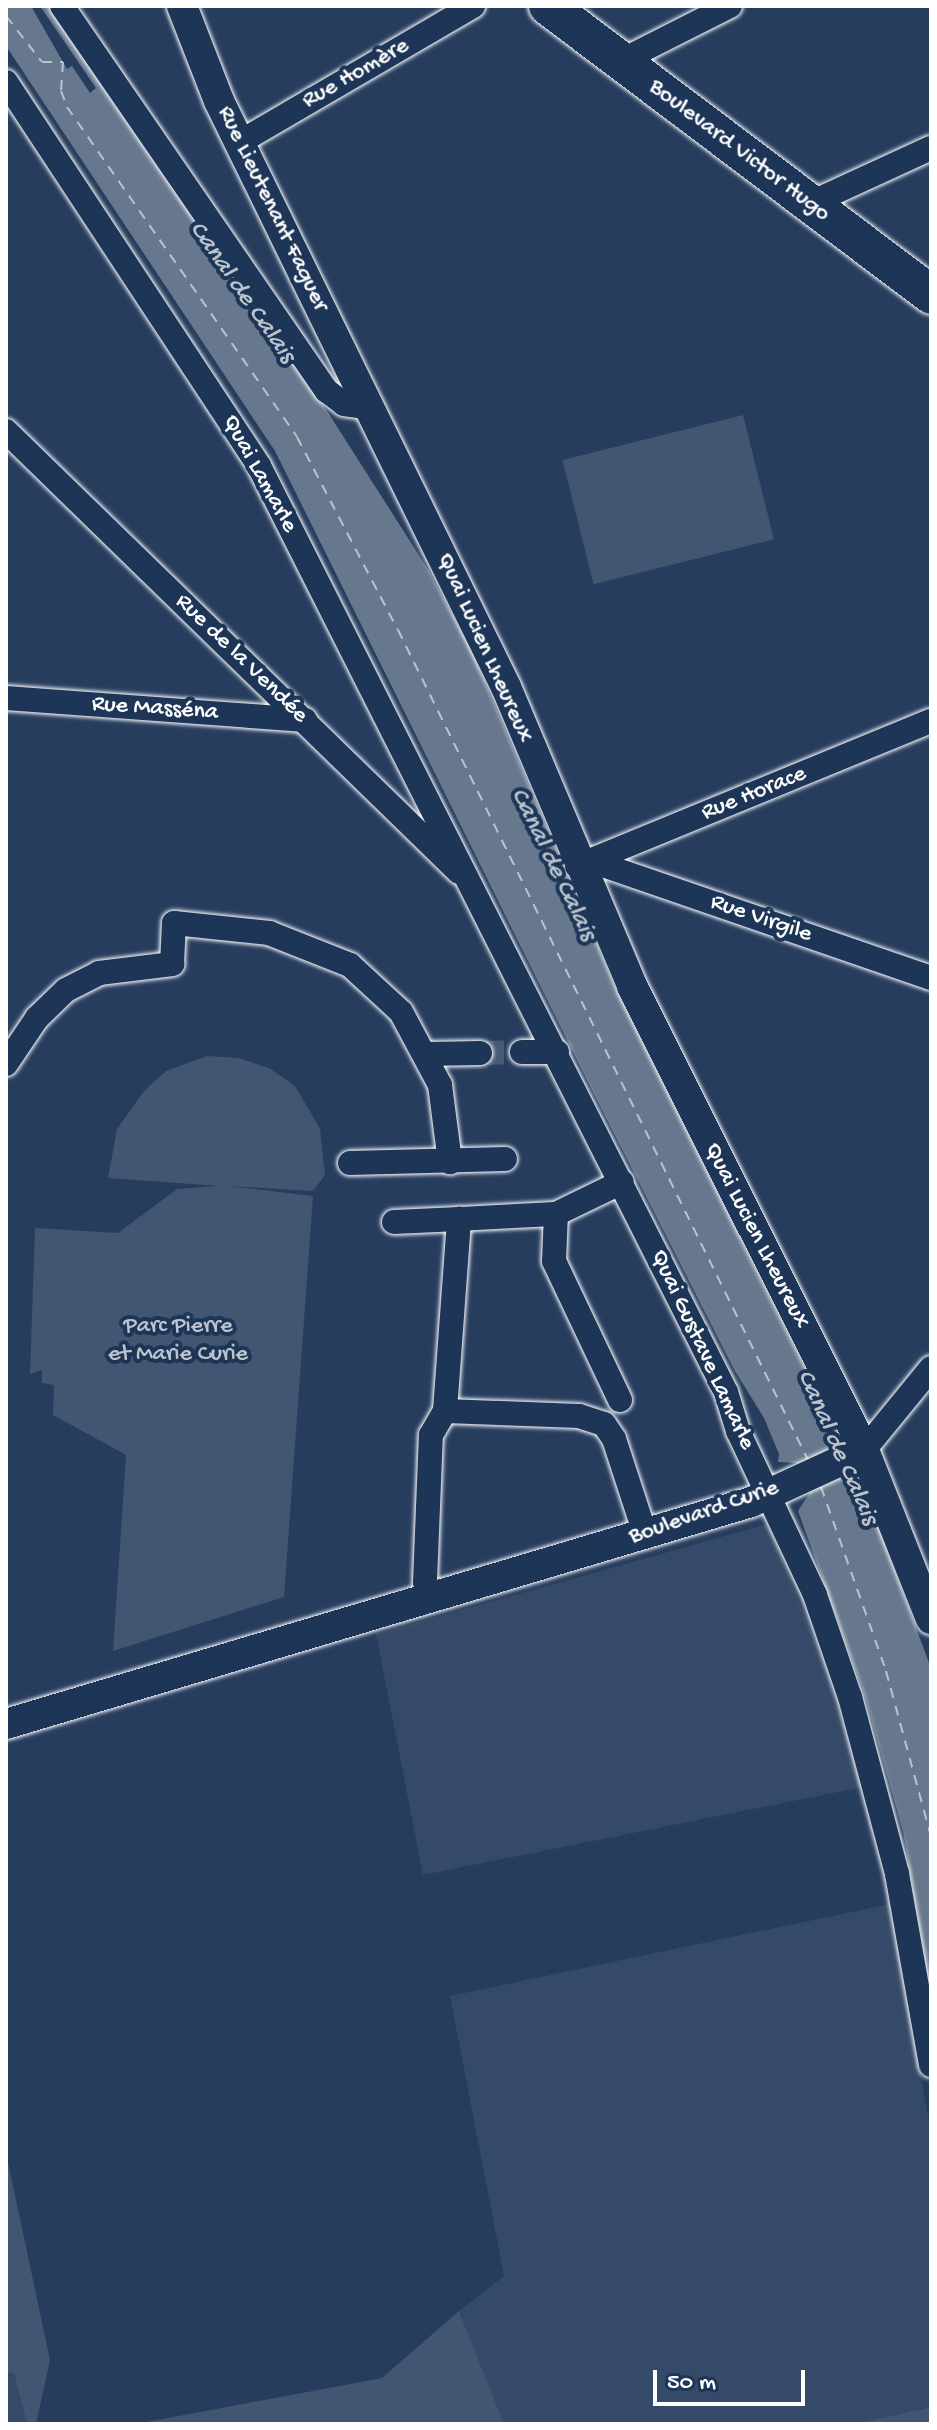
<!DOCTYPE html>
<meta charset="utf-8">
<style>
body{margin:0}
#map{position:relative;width:937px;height:2430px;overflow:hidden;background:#263d5e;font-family:"Gochi Hand",sans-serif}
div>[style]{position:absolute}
.built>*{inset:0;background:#344a68}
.green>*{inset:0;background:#425672;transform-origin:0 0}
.water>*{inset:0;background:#67788e}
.pier>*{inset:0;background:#263d5e}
.ferry>*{height:2px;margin-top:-1px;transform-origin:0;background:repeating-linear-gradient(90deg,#bbc2cc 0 10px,transparent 0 18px)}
.minor-tunnel>*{height:24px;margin-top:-12px;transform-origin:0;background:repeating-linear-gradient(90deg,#475a76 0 24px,transparent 0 36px)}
.roads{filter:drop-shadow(0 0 2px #fff) drop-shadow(0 0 2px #fff)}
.minor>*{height:24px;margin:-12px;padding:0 12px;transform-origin:12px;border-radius:12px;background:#1d3557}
.tertiary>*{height:30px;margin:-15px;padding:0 15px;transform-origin:15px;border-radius:15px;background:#1d3557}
.primary>*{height:38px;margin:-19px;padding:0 19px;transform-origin:19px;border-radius:19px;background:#1d3557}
span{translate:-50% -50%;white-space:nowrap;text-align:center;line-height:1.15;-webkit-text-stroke:8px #1d3557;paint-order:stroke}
.street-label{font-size:24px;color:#fff}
.park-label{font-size:24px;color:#bdc4ce}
.water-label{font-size:26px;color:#bbc2cc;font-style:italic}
.frame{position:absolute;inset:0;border:8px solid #fff;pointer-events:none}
.scale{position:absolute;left:653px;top:2370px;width:152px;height:36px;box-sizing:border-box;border:4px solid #fff;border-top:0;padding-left:10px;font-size:24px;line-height:28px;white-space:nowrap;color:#fff;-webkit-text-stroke:6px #1d3557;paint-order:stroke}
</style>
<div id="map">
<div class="built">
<i style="clip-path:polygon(768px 1524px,821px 1656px,863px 1787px,423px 1875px,376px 1634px)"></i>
<i style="clip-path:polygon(890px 1904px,931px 2133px,931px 2407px,854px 2424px,504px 2424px,459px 2311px,504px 2276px,450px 1996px)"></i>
<i style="clip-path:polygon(14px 2372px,27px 2424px,6px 2424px,6px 2373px)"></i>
</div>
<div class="green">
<i style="left:743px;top:415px;width:128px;height:186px;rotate:76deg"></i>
<i style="clip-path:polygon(207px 1056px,239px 1058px,269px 1068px,295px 1086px,320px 1129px,325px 1175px,313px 1191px,228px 1186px,313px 1196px,284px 1597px,113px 1651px,126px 1455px,53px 1415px,54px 1385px,42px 1383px,42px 1370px,30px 1374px,35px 1228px,118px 1233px,177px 1189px,219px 1186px,108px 1178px,117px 1129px,144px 1091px,166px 1071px)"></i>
<i style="clip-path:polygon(6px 2153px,50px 2360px,36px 2424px,27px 2424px,14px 2373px,6px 2373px)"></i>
<i style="clip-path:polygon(459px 2311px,504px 2424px,136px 2424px,382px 2378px)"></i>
<i style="clip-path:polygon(931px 2407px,931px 2424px,854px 2424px)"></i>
</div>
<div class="water">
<i style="clip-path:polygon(6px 6px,50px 6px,329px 414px,429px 571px,472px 652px,614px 985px,809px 1376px,805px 1398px,823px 1430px,843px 1440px,829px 1448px,844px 1480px,858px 1479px,863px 1486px,931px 1668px,931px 1995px,903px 1831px,864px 1693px,798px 1511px,809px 1494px,797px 1463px,778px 1462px,779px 1454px,764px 1418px,735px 1371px,591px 1088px,275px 451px,6px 46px)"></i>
</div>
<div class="pier">
<i style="clip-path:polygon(31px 6px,40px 6px,96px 88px,90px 93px,72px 66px,67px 69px)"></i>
</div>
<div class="ferry">
<i style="left:6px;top:16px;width:58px;rotate:52deg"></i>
<i style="left:42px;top:62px;width:21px"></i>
<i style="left:63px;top:62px;width:29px;rotate:94deg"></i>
<i style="left:61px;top:91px;width:17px;rotate:69deg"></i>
<i style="left:67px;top:107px;width:402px;rotate:55.1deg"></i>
<i style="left:297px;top:437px;width:218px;rotate:62.4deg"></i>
<i style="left:398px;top:630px;width:926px;rotate:63.71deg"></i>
<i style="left:821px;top:1487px;width:195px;rotate:70.5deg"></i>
<i style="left:886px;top:1671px;width:172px;rotate:74.8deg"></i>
</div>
<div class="minor-tunnel">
<i style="left:480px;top:1053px;width:42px;rotate:-1.4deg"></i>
</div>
<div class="roads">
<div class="minor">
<i style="left:62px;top:6px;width:467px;rotate:55.5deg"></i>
<i style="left:327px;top:391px;width:21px;rotate:37deg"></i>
<i style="left:344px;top:404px;width:27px;rotate:8deg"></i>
<i style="left:621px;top:61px;width:122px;rotate:-26.8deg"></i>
<i style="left:6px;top:82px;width:460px;rotate:56.6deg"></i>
<i style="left:259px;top:466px;width:1037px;rotate:63.24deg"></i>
<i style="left:726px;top:1392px;width:41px;rotate:72.9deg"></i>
<i style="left:738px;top:1431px;width:181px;rotate:64.8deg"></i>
<i style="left:815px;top:1595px;width:108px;rotate:71.1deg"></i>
<i style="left:850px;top:1697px;width:183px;rotate:75.1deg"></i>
<i style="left:897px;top:1874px;width:194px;rotate:79.9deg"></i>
<i style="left:240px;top:142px;width:270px;rotate:-30.3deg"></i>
<i style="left:809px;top:204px;width:134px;rotate:-24.7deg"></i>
<i style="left:6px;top:431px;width:632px;rotate:44.23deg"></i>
<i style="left:6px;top:698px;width:300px;rotate:4.2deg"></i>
<i style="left:591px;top:861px;width:360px;rotate:19deg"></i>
<i style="left:577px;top:866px;width:383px;rotate:-22.3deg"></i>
<i style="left:522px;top:1052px;width:35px"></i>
<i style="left:427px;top:1054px;width:53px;rotate:-1.1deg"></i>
<i style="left:6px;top:1064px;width:55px;rotate:-56deg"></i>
<i style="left:37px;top:1018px;width:40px;rotate:-44deg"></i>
<i style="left:66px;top:990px;width:37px;rotate:-27deg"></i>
<i style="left:99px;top:973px;width:74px;rotate:-7deg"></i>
<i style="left:172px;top:964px;width:41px;rotate:-87.2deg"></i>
<i style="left:174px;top:923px;width:96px;rotate:6deg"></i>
<i style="left:269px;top:933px;width:87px;rotate:21.6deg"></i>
<i style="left:350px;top:965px;width:69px;rotate:42.7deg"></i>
<i style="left:401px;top:1012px;width:83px;rotate:61.9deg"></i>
<i style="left:440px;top:1085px;width:78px;rotate:82.6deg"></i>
<i style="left:350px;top:1163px;width:155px;rotate:-1.5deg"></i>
<i style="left:394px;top:1222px;width:65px;rotate:-2.6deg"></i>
<i style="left:620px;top:1400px;width:154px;rotate:-115.4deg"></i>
<i style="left:554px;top:1261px;width:47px;rotate:-87.6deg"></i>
<i style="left:556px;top:1214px;width:73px;rotate:-25.9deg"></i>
<i style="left:445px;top:1411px;width:134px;rotate:2.1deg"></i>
<i style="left:579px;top:1416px;width:26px;rotate:18deg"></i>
<i style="left:604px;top:1424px;width:18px;rotate:56deg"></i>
<i style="left:614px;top:1439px;width:100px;rotate:71.9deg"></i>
<i style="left:864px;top:1450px;width:106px;rotate:-50.7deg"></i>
<i style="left:432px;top:1598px;width:17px;rotate:-114deg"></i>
<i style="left:425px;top:1582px;width:147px;rotate:-87.7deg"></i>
<i style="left:431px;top:1435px;width:28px;rotate:-60deg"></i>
<i style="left:445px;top:1411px;width:193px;rotate:-85.8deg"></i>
<i style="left:459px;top:1219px;width:97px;rotate:-3deg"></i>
</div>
<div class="tertiary">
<i style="left:182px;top:6px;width:102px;rotate:68.7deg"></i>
<i style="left:219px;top:101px;width:653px;rotate:63.91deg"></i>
<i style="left:506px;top:687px;width:324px;rotate:67.1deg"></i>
<i style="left:632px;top:986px;width:519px;rotate:63.43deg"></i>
<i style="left:864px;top:1450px;width:182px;rotate:68.4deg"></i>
<i style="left:6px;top:1724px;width:777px;rotate:-16.59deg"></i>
<i style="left:751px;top:1502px;width:124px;rotate:-24.7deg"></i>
</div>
<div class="primary">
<i style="left:548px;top:6px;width:480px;rotate:37deg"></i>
</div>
</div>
<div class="street-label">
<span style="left:356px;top:74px;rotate:-30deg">Rue Homère</span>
<span style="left:739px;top:151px;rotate:37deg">Boulevard Victor Hugo</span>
<span style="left:272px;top:209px;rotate:64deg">Rue Lieutenant Faguer</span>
<span style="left:259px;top:474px;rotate:61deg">Quai Lamarle</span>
<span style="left:484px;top:648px;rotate:66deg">Quai Lucien Lheureux</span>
<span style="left:241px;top:659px;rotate:44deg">Rue de la Vendée</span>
<span style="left:155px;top:709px;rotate:4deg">Rue Masséna</span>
<span style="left:754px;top:794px;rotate:-22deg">Rue Horace</span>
<span style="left:761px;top:919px;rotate:19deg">Rue Virgile</span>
<span style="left:756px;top:1236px;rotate:63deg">Quai Lucien Lheureux</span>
<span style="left:702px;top:1350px;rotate:65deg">Quai Gustave Lamarle</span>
<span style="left:704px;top:1513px;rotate:-19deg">Boulevard Curie</span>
</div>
<div class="park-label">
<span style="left:178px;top:1341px">Parc Pierre<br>et Marie Curie</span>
</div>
<div class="water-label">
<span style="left:241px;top:293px;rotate:55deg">Canal de Calais</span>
<span style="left:552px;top:865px;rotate:64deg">Canal de Calais</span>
<span style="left:836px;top:1448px;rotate:66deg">Canal de Calais</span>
</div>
<div class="frame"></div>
<div class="scale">50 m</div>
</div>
